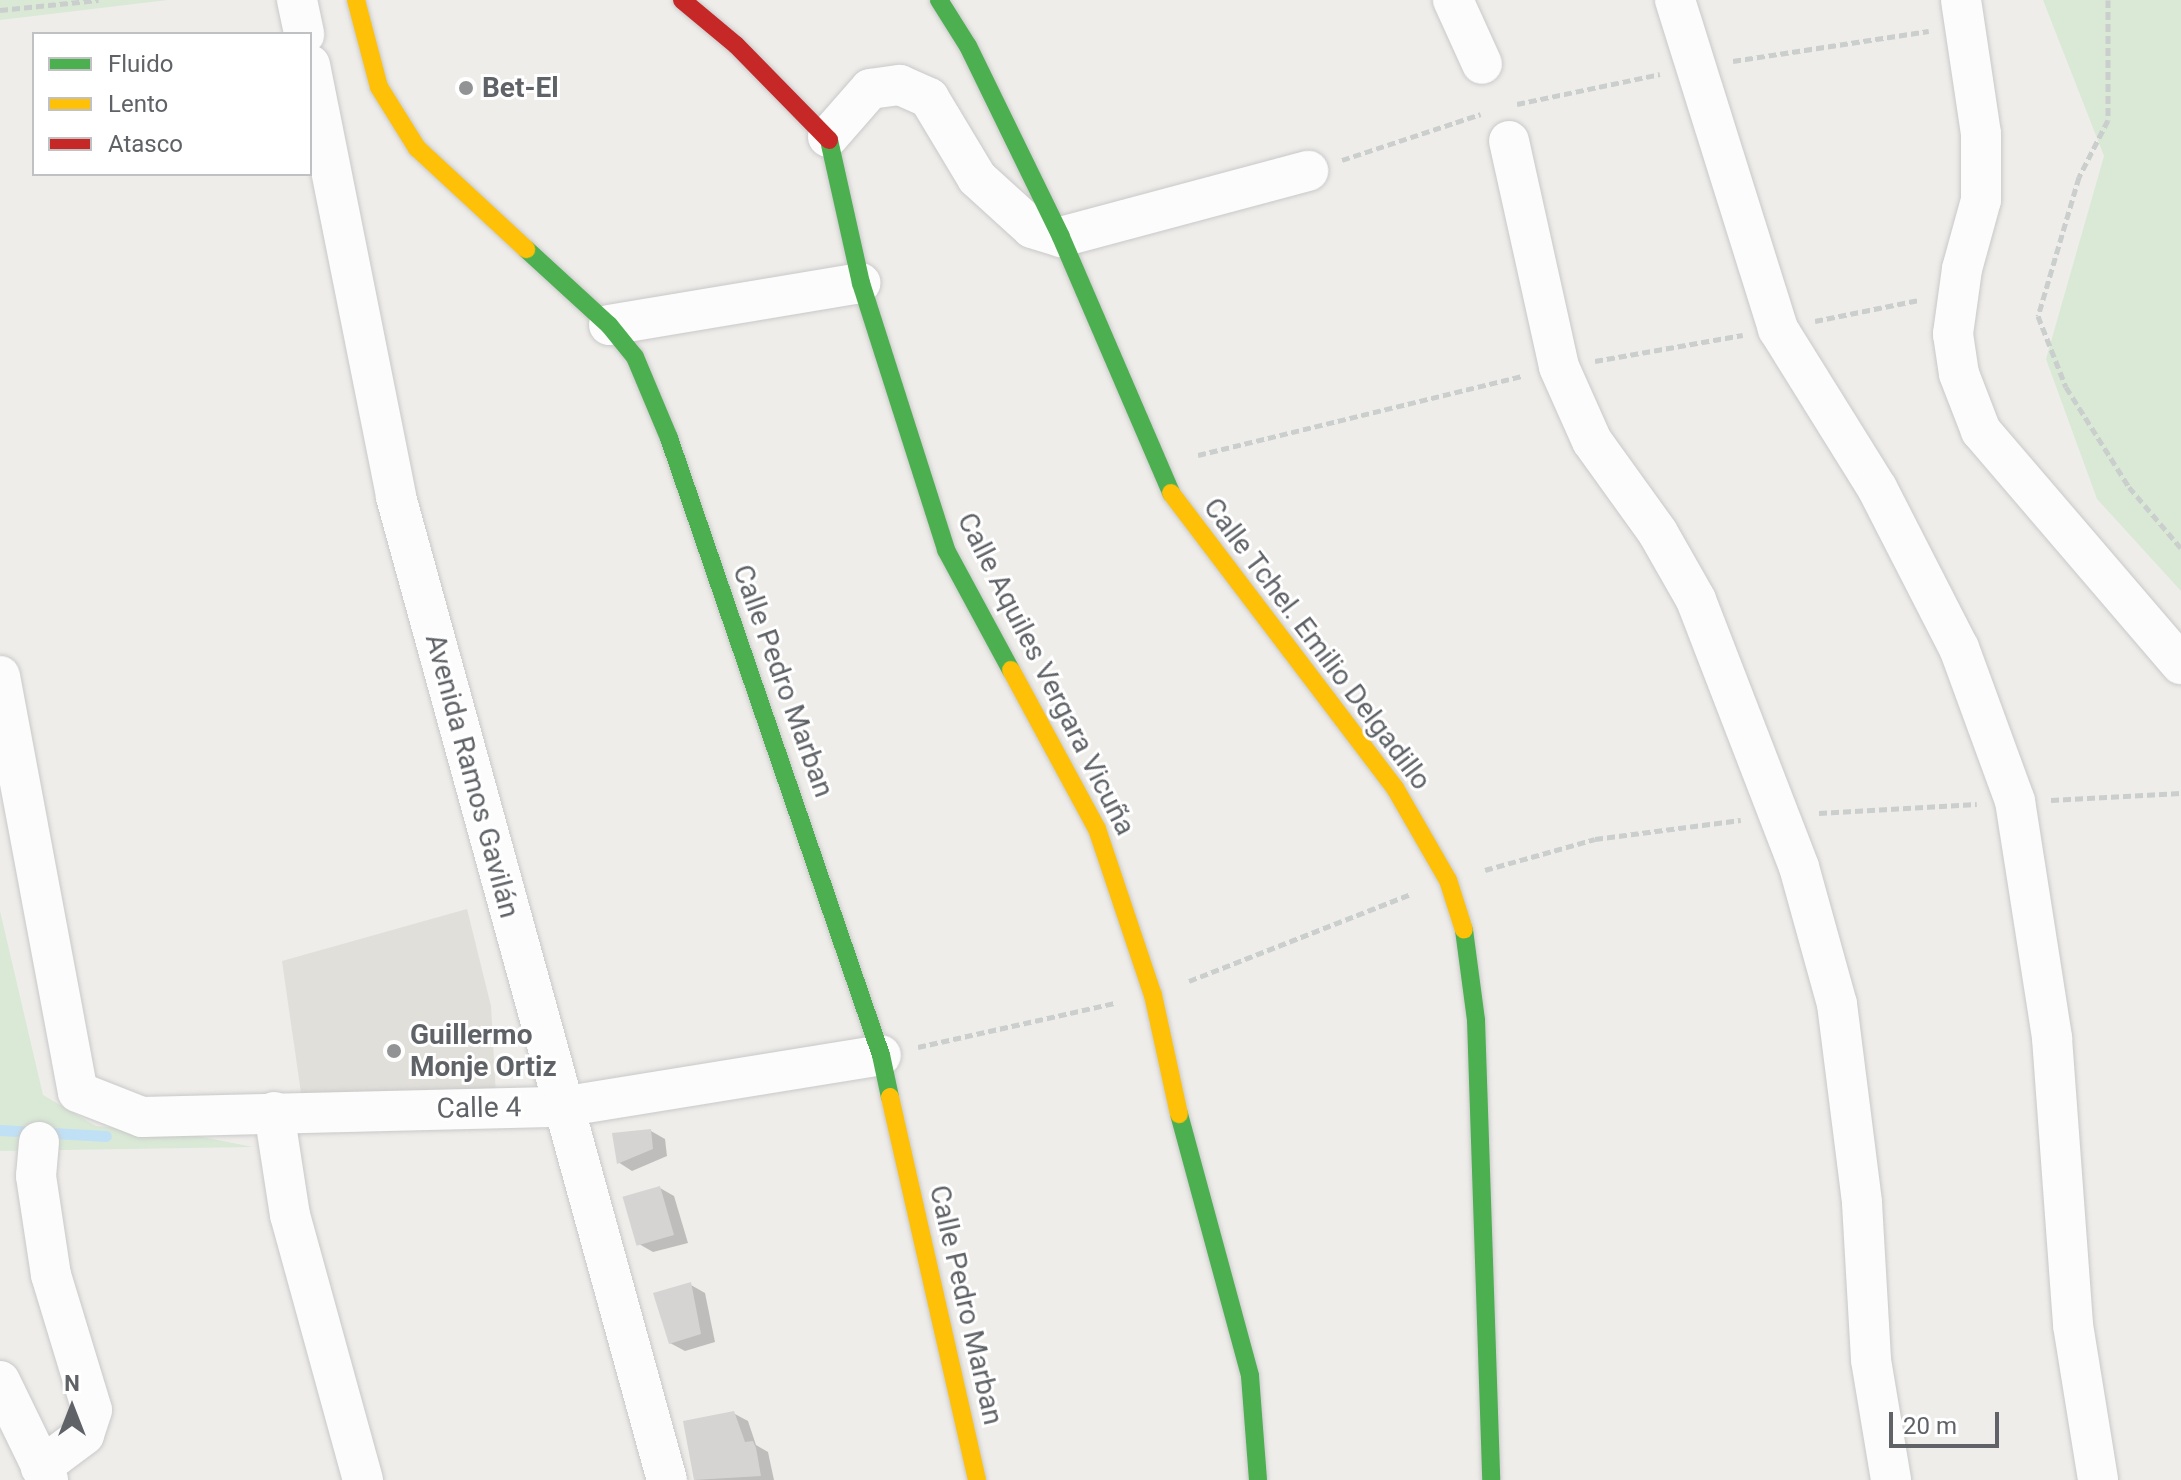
<!DOCTYPE html>
<meta charset="utf-8">
<style>
body{margin:0}
#map{position:relative;width:2181px;height:1480px;overflow:hidden;background:#eeedea;font-family:Roboto,sans-serif}
div>[style]{position:absolute}
.education>*{inset:0;background:#e1dfda}
.green>*{inset:0;background:#d9e9d6}
.shadow>*{inset:0;background:#0003}
.stream>*{height:11px;margin:-5.5px;padding:0 5.5px;transform-origin:5.5px;border-radius:5.5px;background:#c0e0f6}
.building>*{inset:0;background:#d5d4d3;transform-origin:0 0}
.path>*{height:5px;margin-top:-2.5px;transform-origin:0;background:repeating-linear-gradient(90deg,#cacecc 0 8px,transparent 0 12px)}
.roads{filter:drop-shadow(0 0 2px #c9c9c9) drop-shadow(0 0 2px #c9c9c9)}
.street>*{height:40px;margin:-20px;padding:0 20px;transform-origin:20px;border-radius:20px;background:#fcfcfc}
.fast>*{height:18px;margin:-9px;padding:0 9px;transform-origin:9px;border-radius:9px;background:#4caf50}
.slow>*{height:18px;margin:-9px;padding:0 9px;transform-origin:9px;border-radius:9px;background:#ffc107}
.jam>*{height:18px;margin:-9px;padding:0 9px;transform-origin:9px;border-radius:9px;background:#c62828}
.dots>*{width:22px;height:22px;translate:-50% -50%;box-sizing:border-box;border:4px solid #fff;border-radius:50%}
span{translate:-50% -50%;white-space:nowrap;text-align:center;line-height:1.15;-webkit-text-stroke:6px #fff;paint-order:stroke}
.poi-label{font-size:28px;color:#5f6367;font-weight:700}
.left{translate:0 -50%;text-align:left}
.street-label{font-size:28px;color:#5f6367}
.legend{position:absolute;left:32px;top:32px;width:280px;height:144px;box-sizing:border-box;background:#fff;border:2px solid #bfc1c2;margin:0;padding:10px 14px;list-style:none;font-size:24px;color:#5f6367}
.legend li{display:flex;align-items:center;gap:16px;height:40px}
.legend b{width:40px;border:2px solid #bfc1c2}
.north{position:absolute;left:32px;top:1368px;width:80px;height:80px;-webkit-text-stroke:6px #fff;paint-order:stroke;rotate:0deg;font-size:22px;font-weight:700;line-height:32px;text-align:center;color:#5f6367}
.north::after{content:'';display:block;margin:auto;width:28px;height:36px;background:#5f6367;clip-path:polygon(50% 0,100% 100%,50% 72%,0 100%)}
.scale{position:absolute;left:1889px;top:1412px;width:110px;height:36px;box-sizing:border-box;border:4px solid #5f6367;border-top:0;padding-left:10px;font-size:24px;line-height:28px;white-space:nowrap;color:#5f6367;-webkit-text-stroke:6px #fff;paint-order:stroke}
</style>
<div id="map">
<div class="education">
<i style="clip-path:polygon(467px 909px,491px 1006px,496px 1096px,303px 1107px,282px 961px)"></i>
</div>
<div class="green">
<i style="clip-path:polygon(0 0,168px 0,0 20px)"></i>
<i style="clip-path:polygon(2043px 0,2181px 0,2181px 591px,2097px 499px,2046px 359px,2104px 156px)"></i>
<i style="clip-path:polygon(0 911px,43px 1095px,96px 1126px,188px 1134px,253px 1147px,0 1151px)"></i>
</div>
<div class="shadow">
<i style="clip-path:polygon(651px 1131px,665px 1139px,667px 1156px,632px 1171px,618px 1162px)"></i>
<i style="clip-path:polygon(660px 1188px,674px 1196px,688px 1243px,653px 1252px,639px 1244px)"></i>
<i style="clip-path:polygon(691px 1285px,705px 1293px,715px 1342px,685px 1351px,670px 1343px)"></i>
<i style="clip-path:polygon(733px 1413px,748px 1421px,756px 1445px,768px 1452px,774px 1480px,696px 1480px,685px 1422px)"></i>
</div>
<div class="stream">
<i style="left:0;top:1130px;width:106px;rotate:3.2deg"></i>
</div>
<div class="building">
<i style="clip-path:polygon(651px 1129px,653px 1149px,617px 1164px,612px 1133px)"></i>
<i style="left:660px;top:1186px;width:51px;height:39px;rotate:74deg"></i>
<i style="clip-path:polygon(691px 1282px,701px 1334px,669px 1344px,653px 1293px)"></i>
<i style="clip-path:polygon(734px 1411px,745px 1442px,753px 1441px,756px 1448px,761px 1476px,694px 1480px,683px 1421px)"></i>
</div>
<div class="path">
<i style="left:2108px;top:0;width:120px;rotate:90deg"></i>
<i style="left:2108px;top:120px;width:64px;rotate:117deg"></i>
<i style="left:2079px;top:177px;width:145px;rotate:106.4deg"></i>
<i style="left:2038px;top:316px;width:76px;rotate:68.5deg"></i>
<i style="left:2066px;top:387px;width:118px;rotate:57.8deg"></i>
<i style="left:2129px;top:487px;width:80px;rotate:49.6deg"></i>
<i style="left:0;top:10px;width:99px;rotate:-5.8deg"></i>
<i style="left:1733px;top:61px;width:198px;rotate:-8.7deg"></i>
<i style="left:1517px;top:104px;width:146px;rotate:-11.8deg"></i>
<i style="left:1342px;top:160px;width:146px;rotate:-18.3deg"></i>
<i style="left:1815px;top:321px;width:106px;rotate:-11.4deg"></i>
<i style="left:1595px;top:361px;width:150px;rotate:-10deg"></i>
<i style="left:1198px;top:455px;width:334px;rotate:-13.7deg"></i>
<i style="left:2051px;top:800px;width:130px;rotate:-3.1deg"></i>
<i style="left:1819px;top:813px;width:158px;rotate:-3.3deg"></i>
<i style="left:1485px;top:870px;width:114px;rotate:-15.7deg"></i>
<i style="left:1595px;top:839px;width:147px;rotate:-7.4deg"></i>
<i style="left:1189px;top:981px;width:238px;rotate:-21.4deg"></i>
<i style="left:918px;top:1047px;width:202px;rotate:-12.6deg"></i>
</div>
<div class="roads">
<div class="street">
<i style="left:297px;top:0;width:35px;rotate:78deg"></i>
<i style="left:1453px;top:0;width:70px;rotate:65.6deg"></i>
<i style="left:1675px;top:0;width:345px;rotate:72.6deg"></i>
<i style="left:1778px;top:329px;width:187px;rotate:58.1deg"></i>
<i style="left:1877px;top:488px;width:180px;rotate:62.9deg"></i>
<i style="left:1959px;top:648px;width:163px;rotate:69.9deg"></i>
<i style="left:2015px;top:801px;width:240px;rotate:81.1deg"></i>
<i style="left:2052px;top:1038px;width:288px;rotate:85.8deg"></i>
<i style="left:2073px;top:1325px;width:157px;rotate:80.8deg"></i>
<i style="left:1961px;top:0;width:135px;rotate:81.5deg"></i>
<i style="left:1981px;top:134px;width:66px;rotate:90deg"></i>
<i style="left:1981px;top:200px;width:72px;rotate:105.4deg"></i>
<i style="left:1962px;top:269px;width:66px;rotate:97.9deg"></i>
<i style="left:1953px;top:334px;width:40px;rotate:81.5deg"></i>
<i style="left:1959px;top:374px;width:61px;rotate:68.9deg"></i>
<i style="left:1981px;top:431px;width:307px;rotate:49.4deg"></i>
<i style="left:310px;top:65px;width:440px;rotate:78.7deg"></i>
<i style="left:396px;top:497px;width:1020px;rotate:74.59deg"></i>
<i style="left:828px;top:137px;width:64px;rotate:-48.8deg"></i>
<i style="left:870px;top:89px;width:30px;rotate:-8deg"></i>
<i style="left:900px;top:85px;width:32px;rotate:24deg"></i>
<i style="left:929px;top:98px;width:93px;rotate:59deg"></i>
<i style="left:977px;top:178px;width:74px;rotate:42.3deg"></i>
<i style="left:1032px;top:228px;width:30px;rotate:17deg"></i>
<i style="left:1061px;top:237px;width:256px;rotate:-15deg"></i>
<i style="left:1509px;top:141px;width:231px;rotate:77.5deg"></i>
<i style="left:1559px;top:367px;width:81px;rotate:66deg"></i>
<i style="left:1592px;top:441px;width:113px;rotate:54.3deg"></i>
<i style="left:1658px;top:533px;width:77px;rotate:60.4deg"></i>
<i style="left:1696px;top:600px;width:286px;rotate:68.9deg"></i>
<i style="left:1799px;top:867px;width:142px;rotate:74.5deg"></i>
<i style="left:1837px;top:1004px;width:201px;rotate:82.8deg"></i>
<i style="left:1862px;top:1203px;width:157px;rotate:86.7deg"></i>
<i style="left:1871px;top:1360px;width:122px;rotate:80.5deg"></i>
<i style="left:609px;top:325px;width:255px;rotate:-9.5deg"></i>
<i style="left:0;top:676px;width:423px;rotate:79.4deg"></i>
<i style="left:78px;top:1092px;width:69px;rotate:21.3deg"></i>
<i style="left:142px;top:1117px;width:419px;rotate:-1.4deg"></i>
<i style="left:561px;top:1107px;width:324px;rotate:-9.2deg"></i>
<i style="left:274px;top:1112px;width:104px;rotate:81.2deg"></i>
<i style="left:290px;top:1215px;width:275px;rotate:74.6deg"></i>
<i style="left:39px;top:1142px;width:34px;rotate:95deg"></i>
<i style="left:36px;top:1176px;width:100px;rotate:81.4deg"></i>
<i style="left:51px;top:1275px;width:141px;rotate:73.1deg"></i>
<i style="left:92px;top:1410px;width:26px;rotate:108deg"></i>
<i style="left:84px;top:1435px;width:54px;rotate:143.3deg"></i>
<i style="left:0;top:1381px;width:110px;rotate:64.1deg"></i>
</div>
<div class="fast">
<i style="left:939px;top:0;width:54px;rotate:57.8deg"></i>
<i style="left:968px;top:46px;width:212px;rotate:64deg"></i>
<i style="left:1061px;top:237px;width:279px;rotate:66.7deg"></i>
<i style="left:829px;top:140px;width:147px;rotate:77.4deg"></i>
<i style="left:861px;top:283px;width:280px;rotate:72.3deg"></i>
<i style="left:946px;top:550px;width:136px;rotate:61.6deg"></i>
<i style="left:526px;top:249px;width:113px;rotate:42.5deg"></i>
<i style="left:609px;top:325px;width:41px;rotate:50.9deg"></i>
<i style="left:635px;top:357px;width:88px;rotate:67.2deg"></i>
<i style="left:669px;top:438px;width:652px;rotate:71.04deg"></i>
<i style="left:881px;top:1055px;width:43px;rotate:77.9deg"></i>
<i style="left:1464px;top:930px;width:91px;rotate:82.4deg"></i>
<i style="left:1476px;top:1020px;width:460px;rotate:88.1deg"></i>
<i style="left:1179px;top:1114px;width:271px;rotate:74.8deg"></i>
<i style="left:1250px;top:1376px;width:104px;rotate:85.6deg"></i>
</div>
<div class="slow">
<i style="left:356px;top:0;width:90px;rotate:75.2deg"></i>
<i style="left:379px;top:87px;width:72px;rotate:58.1deg"></i>
<i style="left:417px;top:148px;width:149px;rotate:42.8deg"></i>
<i style="left:1171px;top:493px;width:370px;rotate:52.8deg"></i>
<i style="left:1395px;top:788px;width:106px;rotate:60.1deg"></i>
<i style="left:1448px;top:880px;width:52px;rotate:72.3deg"></i>
<i style="left:1011px;top:670px;width:181px;rotate:61.6deg"></i>
<i style="left:1097px;top:829px;width:175px;rotate:71.4deg"></i>
<i style="left:1153px;top:995px;width:122px;rotate:77.7deg"></i>
<i style="left:890px;top:1097px;width:393px;rotate:77.2deg"></i>
</div>
<div class="jam">
<i style="left:682px;top:0;width:70px;rotate:39.8deg"></i>
<i style="left:736px;top:45px;width:133px;rotate:45.6deg"></i>
</div>
</div>
<div class="dots">
<i style="left:466px;top:88px;background:#919395"></i>
<i style="left:394px;top:1051px;background:#919395"></i>
</div>
<div class="poi-label">
<span class="left" style="left:482px;top:88px">Bet-El</span>
<span class="left" style="left:410px;top:1051px">Guillermo<br>Monje Ortiz</span>
</div>
<div class="street-label">
<span style="left:1317px;top:644px;rotate:53deg">Calle Tchel. Emilio Delgadillo</span>
<span style="left:1046px;top:674px;rotate:63deg">Calle Aquiles Vergara Vicuña</span>
<span style="left:783px;top:681px;rotate:70deg">Calle Pedro Marban</span>
<span style="left:472px;top:776px;rotate:75deg">Avenida Ramos Gavilán</span>
<span style="left:479px;top:1108px;rotate:-1deg">Calle 4</span>
<span style="left:966px;top:1305px;rotate:77deg">Calle Pedro Marban</span>
</div>
<ul class="legend">
<li><b style="height:10px;background:#4caf50"></b>Fluido</li>
<li><b style="height:10px;background:#ffc107"></b>Lento</li>
<li><b style="height:10px;background:#c62828"></b>Atasco</li>
</ul>
<div class="north">N</div>
<div class="scale">20 m</div>
</div>
